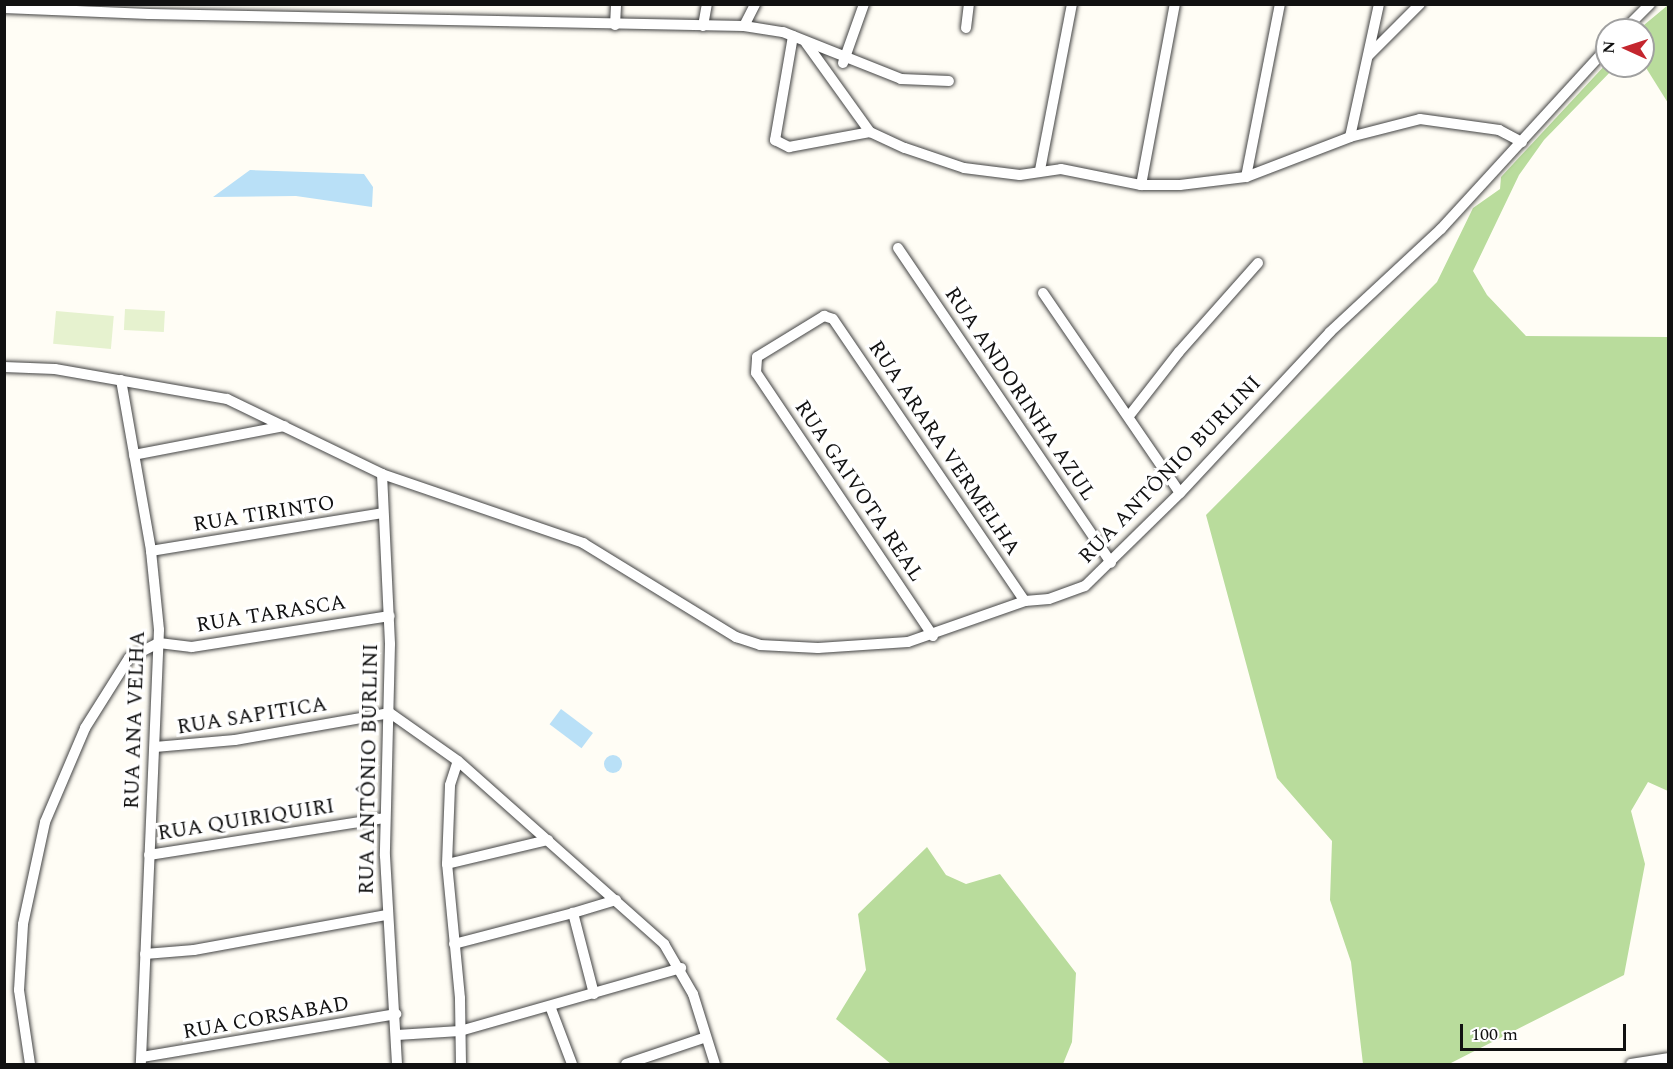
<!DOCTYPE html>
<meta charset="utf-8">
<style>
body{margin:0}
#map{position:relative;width:1673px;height:1069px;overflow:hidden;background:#fffdf5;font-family:Spectral,serif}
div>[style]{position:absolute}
.forest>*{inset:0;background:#b9dc9c}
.pitch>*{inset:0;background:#e6f2cf;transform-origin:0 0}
.water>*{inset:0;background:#b9e0f7;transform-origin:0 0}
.round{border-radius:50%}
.roads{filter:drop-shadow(0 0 2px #444) drop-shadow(0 0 2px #444)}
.minor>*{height:10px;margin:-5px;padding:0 5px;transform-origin:5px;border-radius:5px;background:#fff}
span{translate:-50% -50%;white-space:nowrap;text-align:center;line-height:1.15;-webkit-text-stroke:6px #fff;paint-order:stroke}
.street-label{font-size:21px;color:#111}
.frame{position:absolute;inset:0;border:6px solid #111;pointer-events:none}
.north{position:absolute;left:1595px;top:18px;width:60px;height:60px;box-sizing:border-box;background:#fff;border:2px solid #a0a0a0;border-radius:50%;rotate:273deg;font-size:16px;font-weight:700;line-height:24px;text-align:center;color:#111}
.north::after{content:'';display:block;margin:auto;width:21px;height:27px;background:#c4262e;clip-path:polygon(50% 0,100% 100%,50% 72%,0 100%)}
.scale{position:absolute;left:1460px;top:1024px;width:166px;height:27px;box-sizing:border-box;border:3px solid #111;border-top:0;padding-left:8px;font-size:18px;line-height:21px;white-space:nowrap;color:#111;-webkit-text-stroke:4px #fff;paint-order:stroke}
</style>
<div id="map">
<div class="forest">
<i style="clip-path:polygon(1668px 5px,1668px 103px,1643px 63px,1643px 30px,1638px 30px)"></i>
<i style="clip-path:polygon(1607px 63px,1607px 66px,1616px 66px,1544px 140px,1519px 175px,1473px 271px,1487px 295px,1526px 336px,1668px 337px,1668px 791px,1648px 782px,1631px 811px,1645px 864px,1624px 975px,1449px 1064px,1363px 1064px,1351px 962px,1330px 900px,1332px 841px,1277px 778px,1206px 515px,1437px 282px,1473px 208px,1500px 189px,1501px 177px)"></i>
<i style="clip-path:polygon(927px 847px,946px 875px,966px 884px,1000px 874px,1076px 973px,1072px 1042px,1063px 1064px,891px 1064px,836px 1019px,866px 970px,858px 914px)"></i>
</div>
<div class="pitch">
<i style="left:125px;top:309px;width:40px;height:21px;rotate:3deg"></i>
<i style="left:56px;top:311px;width:58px;height:33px;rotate:5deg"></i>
</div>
<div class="water">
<i style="clip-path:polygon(250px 170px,364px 174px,373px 187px,372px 207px,296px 196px,213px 197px)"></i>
<i style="left:561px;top:709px;width:40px;height:19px;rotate:37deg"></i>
<i class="round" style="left:604px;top:755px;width:18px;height:18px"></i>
</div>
<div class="roads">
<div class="minor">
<i style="left:4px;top:8px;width:145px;rotate:2.4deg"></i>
<i style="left:149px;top:14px;width:595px;rotate:1.16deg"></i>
<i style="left:744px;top:26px;width:39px;rotate:9deg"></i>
<i style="left:783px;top:32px;width:127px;rotate:21.7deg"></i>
<i style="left:901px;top:79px;width:48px;rotate:2.4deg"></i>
<i style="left:615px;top:25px;width:21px;rotate:-87deg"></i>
<i style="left:703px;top:26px;width:22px;rotate:-80deg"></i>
<i style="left:744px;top:26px;width:25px;rotate:-63deg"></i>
<i style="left:966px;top:28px;width:24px;rotate:-83deg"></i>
<i style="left:1624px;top:30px;width:37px;rotate:-45deg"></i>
<i style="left:793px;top:36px;width:106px;rotate:99.8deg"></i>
<i style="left:775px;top:140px;width:16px;rotate:27deg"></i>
<i style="left:789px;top:147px;width:82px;rotate:-10.5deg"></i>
<i style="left:806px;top:43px;width:110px;rotate:54.3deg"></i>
<i style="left:870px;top:132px;width:38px;rotate:25deg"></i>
<i style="left:905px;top:148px;width:62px;rotate:18.7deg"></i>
<i style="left:964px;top:168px;width:56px;rotate:7.1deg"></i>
<i style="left:1020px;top:175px;width:41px;rotate:-8.3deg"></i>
<i style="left:1061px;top:169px;width:82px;rotate:11.3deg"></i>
<i style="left:1141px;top:185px;width:39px"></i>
<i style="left:1180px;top:185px;width:66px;rotate:-6.9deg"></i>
<i style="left:1246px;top:177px;width:111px;rotate:-21deg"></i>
<i style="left:1350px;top:137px;width:136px;rotate:-77.7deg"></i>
<i style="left:1369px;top:55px;width:72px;rotate:-45deg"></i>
<i style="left:843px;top:63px;width:63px;rotate:-70.4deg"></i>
<i style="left:1350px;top:137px;width:72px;rotate:-14.4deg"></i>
<i style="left:1420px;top:119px;width:80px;rotate:7.9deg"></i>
<i style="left:1499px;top:130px;width:26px;rotate:28deg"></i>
<i style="left:1040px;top:170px;width:169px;rotate:-79.1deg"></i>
<i style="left:1246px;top:177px;width:176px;rotate:-78.9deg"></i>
<i style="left:1141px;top:185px;width:184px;rotate:-79.4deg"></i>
<i style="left:898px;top:248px;width:380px;rotate:55.9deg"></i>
<i style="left:1043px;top:293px;width:242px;rotate:55.6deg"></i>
<i style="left:4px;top:367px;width:51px;rotate:2.2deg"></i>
<i style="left:55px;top:369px;width:175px;rotate:9.9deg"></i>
<i style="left:227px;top:399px;width:172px;rotate:25.8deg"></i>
<i style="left:382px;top:474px;width:213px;rotate:18.9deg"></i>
<i style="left:583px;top:543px;width:180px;rotate:31.6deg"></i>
<i style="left:736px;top:637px;width:25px;rotate:18deg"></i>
<i style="left:760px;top:645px;width:58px;rotate:3deg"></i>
<i style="left:818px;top:648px;width:90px;rotate:-3.8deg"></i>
<i style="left:908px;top:642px;width:124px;rotate:-19.3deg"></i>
<i style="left:1025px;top:601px;width:24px;rotate:-5deg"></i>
<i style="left:1049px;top:599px;width:38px;rotate:-20deg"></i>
<i style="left:1085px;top:586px;width:133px;rotate:-44.4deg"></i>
<i style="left:1180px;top:493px;width:220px;rotate:-47deg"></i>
<i style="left:1330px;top:332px;width:151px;rotate:-42.9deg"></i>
<i style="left:1441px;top:229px;width:246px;rotate:-47.5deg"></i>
<i style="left:121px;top:380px;width:174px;rotate:80deg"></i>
<i style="left:151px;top:551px;width:79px;rotate:84.2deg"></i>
<i style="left:159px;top:630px;width:434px;rotate:92.4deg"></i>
<i style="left:1129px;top:416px;width:81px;rotate:-52deg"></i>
<i style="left:1179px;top:352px;width:119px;rotate:-48.4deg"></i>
<i style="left:134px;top:455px;width:153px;rotate:-10.9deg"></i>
<i style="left:382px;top:474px;width:170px;rotate:87.3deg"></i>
<i style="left:390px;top:644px;width:212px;rotate:91.4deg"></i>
<i style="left:385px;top:856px;width:208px;rotate:86.7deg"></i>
<i style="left:151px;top:551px;width:234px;rotate:-9.3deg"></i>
<i style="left:933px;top:636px;width:317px;rotate:-123.9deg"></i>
<i style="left:756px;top:373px;width:16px;rotate:-86deg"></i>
<i style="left:757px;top:357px;width:79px;rotate:-31.5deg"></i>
<i style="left:824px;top:316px;width:9px;rotate:18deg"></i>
<i style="left:833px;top:319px;width:341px;rotate:55.8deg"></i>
<i style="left:155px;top:747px;width:80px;rotate:-5deg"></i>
<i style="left:235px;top:740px;width:157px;rotate:-9.9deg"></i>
<i style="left:390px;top:713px;width:83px;rotate:35.2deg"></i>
<i style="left:149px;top:855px;width:238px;rotate:-8.9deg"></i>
<i style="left:447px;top:864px;width:104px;rotate:-13.4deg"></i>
<i style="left:454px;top:944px;width:123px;rotate:-14.6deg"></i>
<i style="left:145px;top:954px;width:49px;rotate:-4.7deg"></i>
<i style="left:194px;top:950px;width:196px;rotate:-10.3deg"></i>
<i style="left:594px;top:994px;width:84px;rotate:-104.5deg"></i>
<i style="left:573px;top:913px;width:45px;rotate:-16.8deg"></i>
<i style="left:550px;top:1006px;width:62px;rotate:69.2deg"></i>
<i style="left:397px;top:1035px;width:63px;rotate:-3.6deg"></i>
<i style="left:460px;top:1031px;width:230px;rotate:-15.9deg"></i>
<i style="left:142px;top:1057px;width:258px;rotate:-9.6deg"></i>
<i style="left:30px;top:1064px;width:75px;rotate:-98.5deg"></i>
<i style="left:19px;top:990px;width:66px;rotate:-86.5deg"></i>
<i style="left:23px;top:924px;width:104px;rotate:-77.8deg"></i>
<i style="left:45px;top:822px;width:102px;rotate:-66.9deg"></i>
<i style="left:85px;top:728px;width:83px;rotate:-57.8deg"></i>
<i style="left:129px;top:658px;width:34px;rotate:-27deg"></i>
<i style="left:159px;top:643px;width:33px;rotate:7deg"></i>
<i style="left:192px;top:647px;width:200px;rotate:-8.9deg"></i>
<i style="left:461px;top:1064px;width:66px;rotate:-90.9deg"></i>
<i style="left:460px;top:998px;width:135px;rotate:-95.5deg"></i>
<i style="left:447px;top:864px;width:79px;rotate:-87.8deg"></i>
<i style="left:450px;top:785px;width:25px;rotate:-72deg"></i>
<i style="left:458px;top:761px;width:276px;rotate:41.6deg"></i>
<i style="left:664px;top:944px;width:58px;rotate:59.9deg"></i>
<i style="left:693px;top:994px;width:73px;rotate:72.6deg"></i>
<i style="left:626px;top:1064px;width:84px;rotate:-18.6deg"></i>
<i style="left:1631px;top:1064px;width:37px;rotate:-9deg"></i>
</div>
</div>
<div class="street-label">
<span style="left:1020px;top:394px;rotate:56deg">RUA ANDORINHA AZUL</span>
<span style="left:944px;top:448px;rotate:56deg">RUA ARARA VERMELHA</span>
<span style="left:1170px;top:470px;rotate:-46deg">RUA ANTÔNIO BURLINI</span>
<span style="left:859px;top:491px;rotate:56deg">RUA GAIVOTA REAL</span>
<span style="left:264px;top:514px;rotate:-9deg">RUA TIRINTO</span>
<span style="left:271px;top:614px;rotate:-9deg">RUA TARASCA</span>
<span style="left:252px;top:716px;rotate:-9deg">RUA SAPITICA</span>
<span style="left:135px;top:720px;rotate:-88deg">RUA ANA VELHA</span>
<span style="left:369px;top:769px;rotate:-89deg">RUA ANTÔNIO BURLINI</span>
<span style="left:246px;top:820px;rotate:-9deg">RUA QUIRIQUIRI</span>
<span style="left:266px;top:1018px;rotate:-10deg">RUA CORSABAD</span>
</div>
<div class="frame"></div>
<div class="north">N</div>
<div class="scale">100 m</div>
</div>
